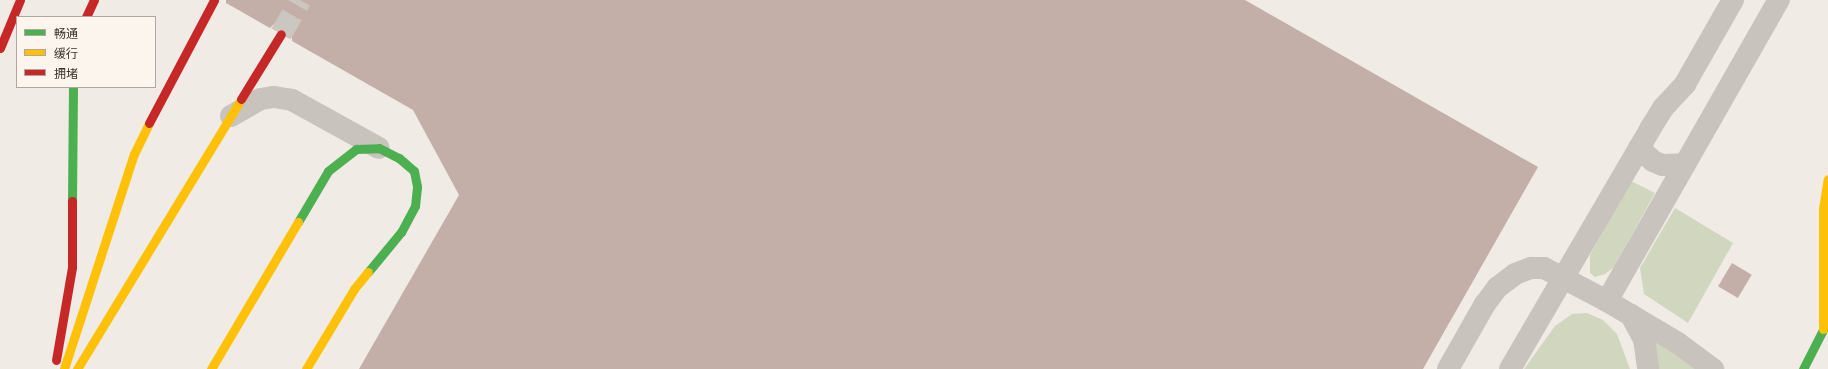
<!DOCTYPE html>
<meta charset="utf-8">
<style>
body{margin:0}
#map{position:relative;width:1828px;height:369px;overflow:hidden;background:#f0ebe5;font-family:"Golos Text","Noto Sans SC",sans-serif}
div>[style]{position:absolute}
.green>*{inset:0;background:#d1d6bf}
.building>*{inset:0;background:#c3afa7;transform-origin:0 0}
.primary-tunnel>*{height:22px;margin-top:-11px;transform-origin:0;background:repeating-linear-gradient(90deg,#ccc6c0 0 22px,transparent 0 33px)}
.street>*{height:22px;margin:-11px;padding:0 11px;transform-origin:11px;border-radius:11px;background:#c9c3be}
.fast>*{height:9px;margin:-4.5px;padding:0 4.5px;transform-origin:4.5px;border-radius:4.5px;background:#4caf50}
.slow>*{height:9px;margin:-4.5px;padding:0 4.5px;transform-origin:4.5px;border-radius:4.5px;background:#ffc107}
.jam>*{height:9px;margin:-4.5px;padding:0 4.5px;transform-origin:4.5px;border-radius:4.5px;background:#c62828}
span{translate:-50% -50%;white-space:nowrap;text-align:center;line-height:1.15;-webkit-text-stroke:3px #fbf5ee;paint-order:stroke}
.legend{position:absolute;left:16px;top:16px;width:140px;height:72px;box-sizing:border-box;background:#fbf5ee;border:1px solid #aea6a0;margin:0;padding:5px 7px;list-style:none;font-size:12px;color:#3b302b}
.legend li{display:flex;align-items:center;gap:8px;height:20px}
.legend b{width:20px;border:1px solid #aea6a0}
</style>
<div id="map">
<div class="green">
<i style="clip-path:polygon(1631px 181px,1655px 193px,1614px 267px,1605px 274px,1595px 277px,1590px 273px,1590px 255px)"></i>
<i style="clip-path:polygon(1675px 208px,1733px 243px,1688px 323px,1644px 294px,1640px 268px)"></i>
<i style="clip-path:polygon(1587px 313px,1603px 320px,1617px 334px,1630px 369px,1524px 369px,1555px 326px,1572px 314px)"></i>
<i style="clip-path:polygon(1654px 339px,1696px 369px,1658px 369px)"></i>
</div>
<div class="building">
<i style="clip-path:polygon(226px 0,1245px 0,1538px 167px,1423px 369px,359px 369px,459px 195px,413px 110px,292px 41px,292px 28px,287px 23px,275px 23px,270px 28px,226px 3px)"></i>
<i style="left:1732px;top:263px;width:23px;height:27px;rotate:31deg"></i>
</div>
<div class="primary-tunnel">
<i style="left:281px;top:34px;width:39px;rotate:-60deg"></i>
</div>
<div class="street">
<i style="left:231px;top:116px;width:34px;rotate:-30deg"></i>
<i style="left:261px;top:99px;width:13px;rotate:-9deg"></i>
<i style="left:274px;top:97px;width:18px;rotate:9deg"></i>
<i style="left:292px;top:100px;width:99px;rotate:28.9deg"></i>
<i style="left:1639px;top:148px;width:19px;rotate:43deg"></i>
<i style="left:1653px;top:161px;width:10px;rotate:24deg"></i>
<i style="left:1662px;top:165px;width:23px;rotate:-2deg"></i>
<i style="left:1607px;top:301px;width:347px;rotate:-60.3deg"></i>
<i style="left:1631px;top:315px;width:27px;rotate:62deg"></i>
<i style="left:1644px;top:339px;width:30px;rotate:82deg"></i>
<i style="left:1448px;top:369px;width:75px;rotate:-60.4deg"></i>
<i style="left:1485px;top:304px;width:21px;rotate:-53deg"></i>
<i style="left:1498px;top:287px;width:21px;rotate:-37deg"></i>
<i style="left:1515px;top:274px;width:17px;rotate:-21deg"></i>
<i style="left:1531px;top:268px;width:13px"></i>
<i style="left:1544px;top:268px;width:71px;rotate:27.6deg"></i>
<i style="left:1607px;top:301px;width:82px;rotate:30.6deg"></i>
<i style="left:1678px;top:343px;width:44px;rotate:36.6deg"></i>
<i style="left:1510px;top:369px;width:278px;rotate:-59.7deg"></i>
<i style="left:1650px;top:129px;width:25px;rotate:-58deg"></i>
<i style="left:1663px;top:108px;width:33px;rotate:-47deg"></i>
<i style="left:1685px;top:84px;width:97px;rotate:-60.3deg"></i>
</div>
<div class="fast">
<i style="left:72px;top:201px;width:114px;rotate:-89.5deg"></i>
<i style="left:298px;top:222px;width:59px;rotate:-59.5deg"></i>
<i style="left:328px;top:171px;width:36px;rotate:-38deg"></i>
<i style="left:356px;top:149px;width:23px;rotate:-2deg"></i>
<i style="left:379px;top:148px;width:22px;rotate:27deg"></i>
<i style="left:399px;top:158px;width:20px;rotate:41deg"></i>
<i style="left:414px;top:171px;width:16px;rotate:79deg"></i>
<i style="left:417px;top:187px;width:19px;rotate:96deg"></i>
<i style="left:415px;top:206px;width:30px;rotate:118deg"></i>
<i style="left:401px;top:232px;width:52px;rotate:129.5deg"></i>
<i style="left:1803px;top:369px;width:55px;rotate:-63deg"></i>
</div>
<div class="slow">
<i style="left:1823px;top:329px;width:120px;rotate:-90deg"></i>
<i style="left:1823px;top:209px;width:30px;rotate:-81deg"></i>
<i style="left:64px;top:369px;width:226px;rotate:-72deg"></i>
<i style="left:134px;top:154px;width:34px;rotate:-64deg"></i>
<i style="left:77px;top:369px;width:316px;rotate:-58.7deg"></i>
<i style="left:211px;top:369px;width:171px;rotate:-59.4deg"></i>
<i style="left:306px;top:369px;width:93px;rotate:-59deg"></i>
<i style="left:354px;top:289px;width:22px;rotate:-51deg"></i>
</div>
<div class="jam">
<i style="left:86px;top:17px;width:19px;rotate:-65deg"></i>
<i style="left:0;top:48px;width:52px;rotate:-67.4deg"></i>
<i style="left:241px;top:99px;width:76px;rotate:-58.4deg"></i>
<i style="left:149px;top:123px;width:139px;rotate:-62.1deg"></i>
<i style="left:56px;top:360px;width:94px;rotate:-80.2deg"></i>
<i style="left:72px;top:267px;width:66px;rotate:-90deg"></i>
</div>
<ul class="legend">
<li><b style="height:5px;background:#4caf50"></b>畅通</li>
<li><b style="height:5px;background:#ffc107"></b>缓行</li>
<li><b style="height:5px;background:#c62828"></b>拥堵</li>
</ul>
</div>
